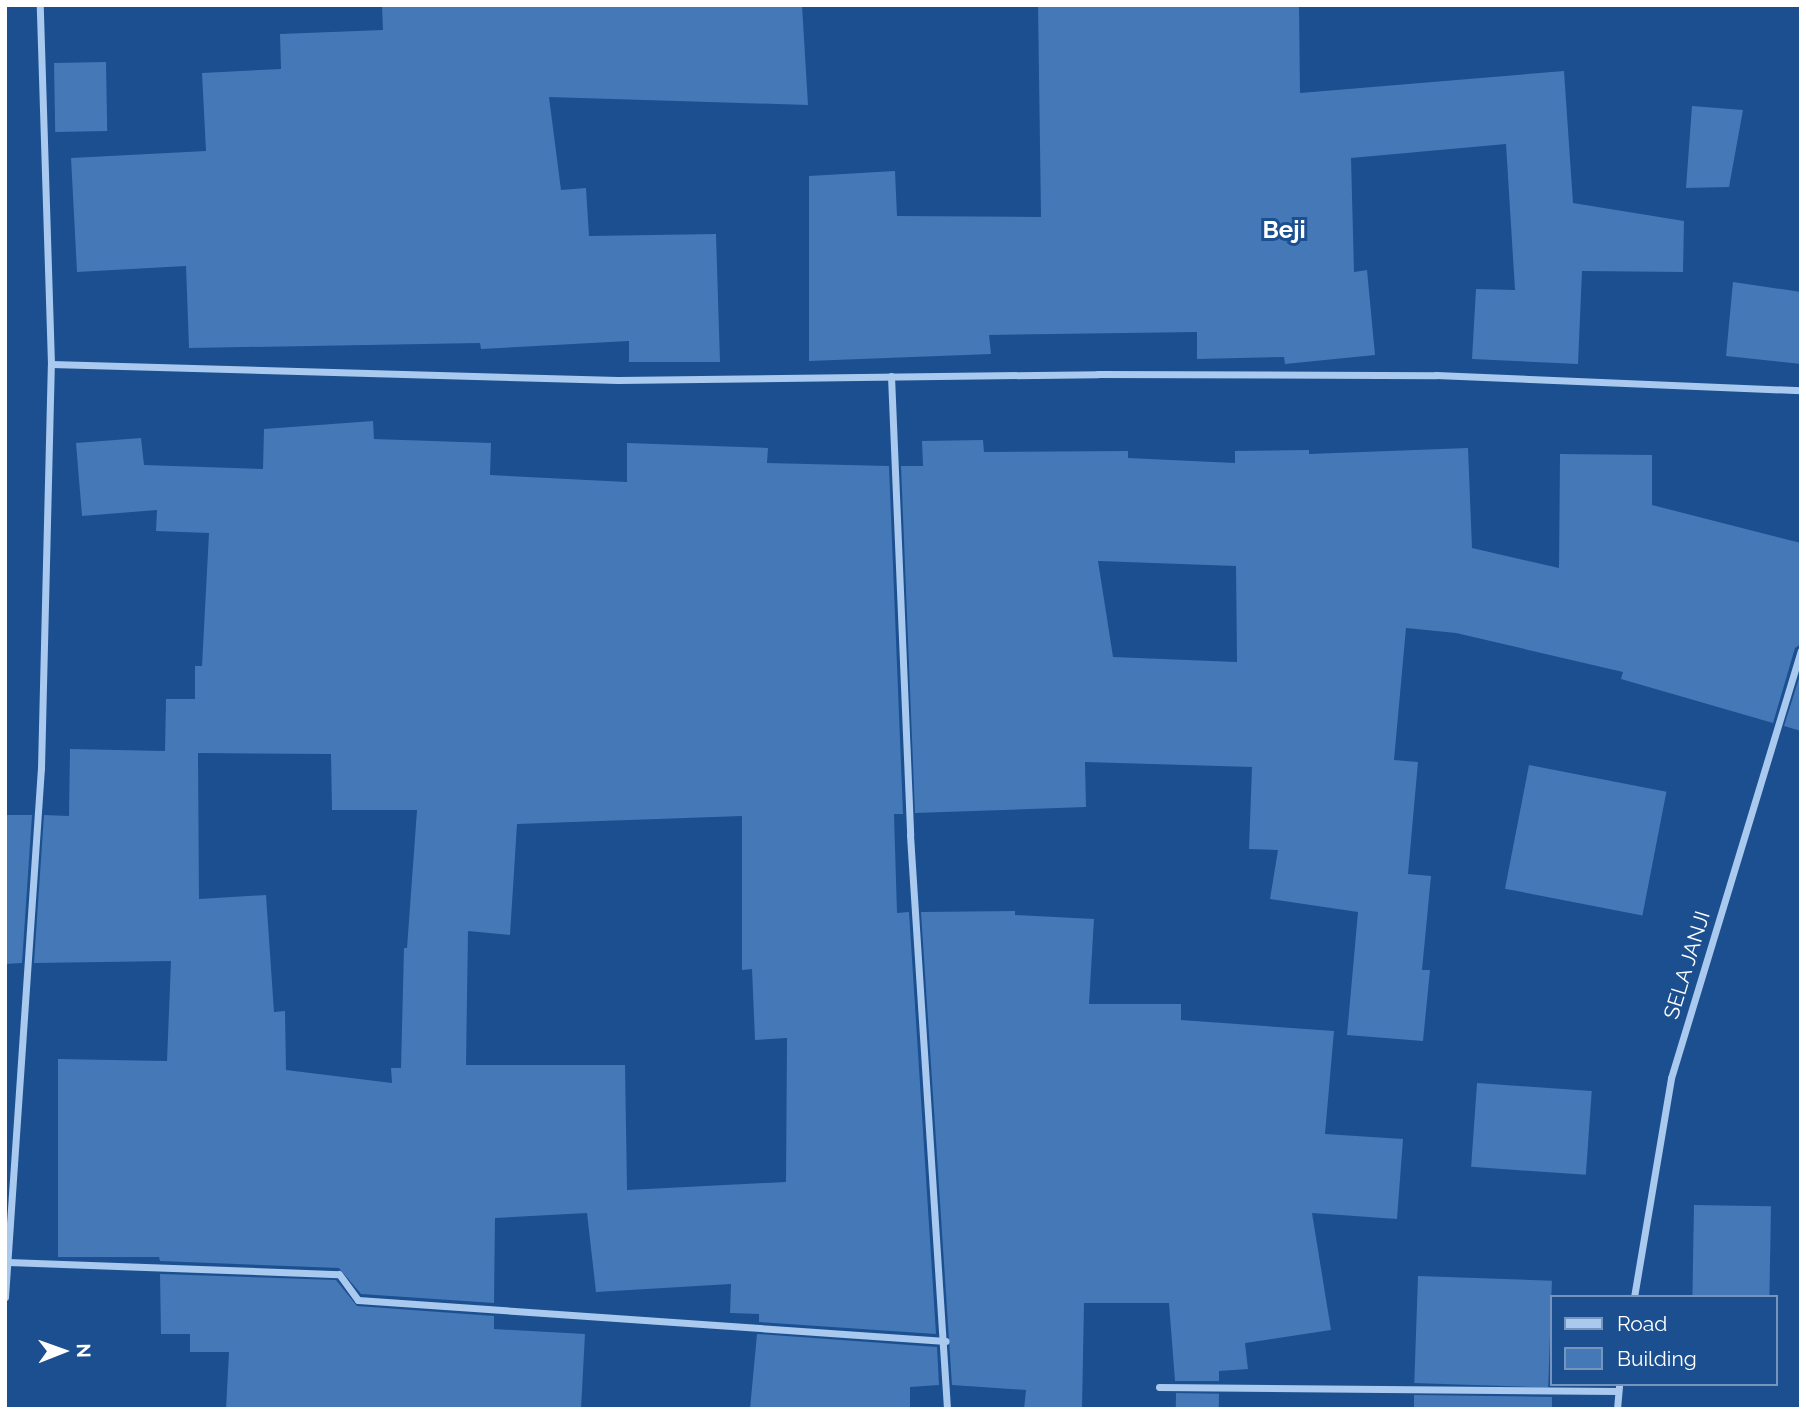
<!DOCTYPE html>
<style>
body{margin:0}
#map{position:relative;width:1806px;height:1414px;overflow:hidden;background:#1b4f8f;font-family:Raleway,sans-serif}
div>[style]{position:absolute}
.building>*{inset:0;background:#4478b7;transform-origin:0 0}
.street>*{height:7px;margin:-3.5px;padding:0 3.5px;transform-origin:3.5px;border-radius:3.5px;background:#a9c9ee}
span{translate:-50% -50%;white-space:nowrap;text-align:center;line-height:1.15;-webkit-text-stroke:6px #1b4f8f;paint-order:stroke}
.street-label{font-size:21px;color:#fff}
.quarter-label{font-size:24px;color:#fff;font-weight:700}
.frame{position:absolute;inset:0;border:7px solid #fff;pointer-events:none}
.legend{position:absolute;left:1550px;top:1295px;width:228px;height:91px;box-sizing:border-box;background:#1b4f8f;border:2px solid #7695bc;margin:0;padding:9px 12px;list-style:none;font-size:21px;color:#fff}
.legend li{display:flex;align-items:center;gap:14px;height:35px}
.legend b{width:35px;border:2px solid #7695bc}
.north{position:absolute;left:28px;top:1316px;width:70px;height:70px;-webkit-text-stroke:5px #1b4f8f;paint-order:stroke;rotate:89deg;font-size:19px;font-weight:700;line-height:28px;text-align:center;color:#fff}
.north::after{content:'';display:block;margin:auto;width:24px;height:32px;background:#fff;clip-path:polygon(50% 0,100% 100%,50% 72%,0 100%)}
</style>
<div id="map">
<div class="building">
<i style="clip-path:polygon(382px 5px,802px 5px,808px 105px,549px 97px,561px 190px,586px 188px,589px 236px,716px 234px,720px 362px,629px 362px,629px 341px,481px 349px,480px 343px,189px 348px,186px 266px,77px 272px,71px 158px,206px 151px,202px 73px,281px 69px,280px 34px,383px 30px)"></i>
<i style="clip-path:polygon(1038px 5px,1299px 5px,1300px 93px,1564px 71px,1573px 203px,1684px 221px,1683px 272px,1582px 271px,1578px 364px,1472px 359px,1476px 289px,1515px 290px,1506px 144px,1351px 158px,1354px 272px,1367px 270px,1375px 355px,1285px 364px,1284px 357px,1197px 359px,1197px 332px,989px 335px,991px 354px,809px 361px,809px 176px,895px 171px,897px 216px,1041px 217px)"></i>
<i style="left:106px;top:62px;width:69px;height:52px;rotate:89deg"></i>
<i style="clip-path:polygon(1692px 106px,1743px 110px,1729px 187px,1686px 188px)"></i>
<i style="clip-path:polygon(1733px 282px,1801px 292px,1801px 364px,1726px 356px)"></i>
<i style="clip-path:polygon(evenodd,373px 421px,374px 439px,491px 443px,490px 475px,627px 482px,627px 443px,768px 448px,767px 463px,889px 466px,903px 814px,894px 814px,897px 913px,909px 912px,936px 1334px,759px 1322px,759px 1314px,730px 1313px,731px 1284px,596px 1292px,587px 1213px,495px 1218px,494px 1303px,361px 1294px,339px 1268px,160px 1261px,159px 1257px,58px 1257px,58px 1059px,167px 1061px,171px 961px,34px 963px,44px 815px,69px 816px,70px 749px,165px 751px,166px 699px,195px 699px,195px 666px,202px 666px,209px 533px,156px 531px,157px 510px,82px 516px,76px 443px,141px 438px,144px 465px,263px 469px,264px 429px,373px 421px,198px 753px,331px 754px,332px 810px,417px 810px,407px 948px,404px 948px,401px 1068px,391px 1068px,392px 1083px,286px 1070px,285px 1011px,274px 1012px,266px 895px,199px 899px,198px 753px,373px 421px,742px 816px,742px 970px,752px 969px,755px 1040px,787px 1038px,786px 1182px,627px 1190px,625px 1065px,466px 1065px,468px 931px,510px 935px,517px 824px,742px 816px)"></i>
<i style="clip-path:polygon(evenodd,983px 440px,984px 452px,1128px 451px,1128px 458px,1235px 463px,1235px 451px,1309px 450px,1309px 454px,1468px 448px,1472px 548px,1559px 568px,1560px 454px,1652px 455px,1652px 505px,1801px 543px,1801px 644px,1795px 648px,1773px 723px,1621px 679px,1623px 672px,1456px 633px,1406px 628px,1394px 760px,1418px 762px,1408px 874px,1431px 876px,1422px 970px,1430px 970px,1423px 1041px,1347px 1035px,1358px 912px,1270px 899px,1278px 850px,1249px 849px,1252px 767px,1085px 762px,1086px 807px,915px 813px,901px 466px,923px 466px,922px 441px,983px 440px,1098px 561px,1236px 566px,1237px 662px,1113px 657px,1098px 561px)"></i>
<i style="clip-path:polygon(1801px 672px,1801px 731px,1784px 726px)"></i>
<i style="left:1529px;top:765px;width:140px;height:126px;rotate:11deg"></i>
<i style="clip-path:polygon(5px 815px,32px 815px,22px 963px,5px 964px)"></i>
<i style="clip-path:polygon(1015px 911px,1015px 915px,1094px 919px,1089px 1004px,1181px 1004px,1181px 1020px,1334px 1031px,1325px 1134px,1403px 1139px,1397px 1219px,1312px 1213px,1331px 1330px,1245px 1343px,1248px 1369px,1219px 1371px,1219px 1381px,1175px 1381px,1169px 1303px,1084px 1303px,1082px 1409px,1024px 1409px,1026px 1390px,952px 1385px,921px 912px)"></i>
<i style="left:1477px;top:1083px;width:115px;height:84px;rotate:4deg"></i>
<i style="left:1694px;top:1205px;width:77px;height:92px;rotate:1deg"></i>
<i style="clip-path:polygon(160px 1274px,336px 1280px,357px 1306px,494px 1316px,494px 1329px,585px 1334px,581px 1409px,226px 1409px,229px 1352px,190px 1352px,190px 1334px,161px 1334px)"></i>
<i style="left:1418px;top:1276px;width:134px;height:107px;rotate:2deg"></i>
<i style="clip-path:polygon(757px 1334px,937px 1347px,939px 1385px,910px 1387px,910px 1409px,750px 1409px)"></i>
<i style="left:1176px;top:1393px;width:43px;height:16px;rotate:1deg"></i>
<i style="clip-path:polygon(1414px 1395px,1552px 1397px,1552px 1409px,1414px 1409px)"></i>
</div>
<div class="street">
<i style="left:51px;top:364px;width:567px;rotate:1.62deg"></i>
<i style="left:618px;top:380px;width:480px;rotate:-0.7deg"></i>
<i style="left:1098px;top:374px;width:338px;rotate:0.2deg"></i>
<i style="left:1436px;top:375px;width:365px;rotate:2.4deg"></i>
<i style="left:891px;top:376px;width:459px;rotate:87.6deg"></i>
<i style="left:910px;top:835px;width:575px;rotate:86.31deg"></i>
<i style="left:8px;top:1262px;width:331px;rotate:2.1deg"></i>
<i style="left:339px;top:1274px;width:32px;rotate:54deg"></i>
<i style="left:358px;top:1300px;width:589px;rotate:3.99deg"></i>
<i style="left:5px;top:1297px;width:530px;rotate:-86.11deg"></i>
<i style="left:41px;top:768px;width:404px;rotate:-88.6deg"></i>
<i style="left:51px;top:364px;width:359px;rotate:-91.8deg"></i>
<i style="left:1634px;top:1297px;width:222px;rotate:-80.4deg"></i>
<i style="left:1671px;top:1078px;width:447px;rotate:-73.1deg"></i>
<i style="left:1159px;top:1387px;width:459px;rotate:0.5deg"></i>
<i style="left:1617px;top:1409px;width:25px;rotate:-85deg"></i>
</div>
<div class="street-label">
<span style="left:1687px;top:965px;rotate:-73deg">SELA JANJI</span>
</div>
<div class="quarter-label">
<span style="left:1284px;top:230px">Beji</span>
</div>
<div class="frame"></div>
<ul class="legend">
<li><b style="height:9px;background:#a9c9ee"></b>Road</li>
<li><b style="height:19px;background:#4478b7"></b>Building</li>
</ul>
<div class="north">N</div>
</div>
